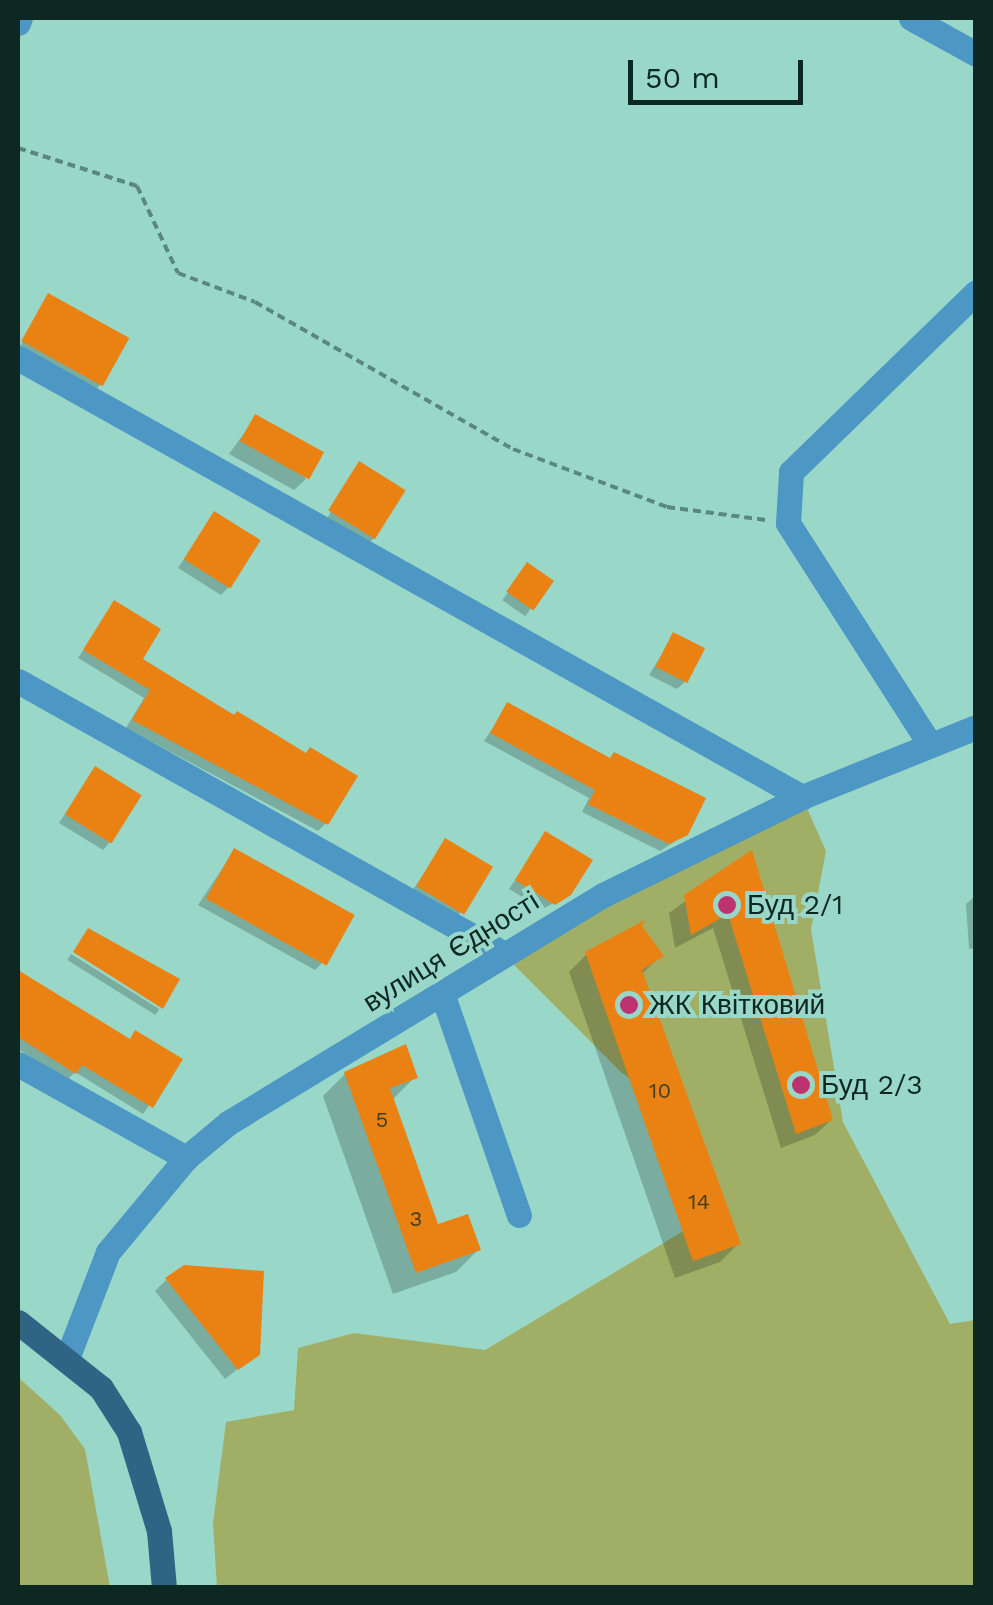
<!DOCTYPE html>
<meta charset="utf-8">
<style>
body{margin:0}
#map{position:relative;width:993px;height:1605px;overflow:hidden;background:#99d8c9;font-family:"Work Sans",sans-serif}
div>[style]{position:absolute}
.green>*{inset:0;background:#a1af66}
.shadow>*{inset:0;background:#0003;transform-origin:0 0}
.building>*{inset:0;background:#ea8213;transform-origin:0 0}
.path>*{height:4px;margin-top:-2px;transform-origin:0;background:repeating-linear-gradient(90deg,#5a887e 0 8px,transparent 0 13px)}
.minor>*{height:25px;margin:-12.5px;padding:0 12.5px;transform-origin:12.5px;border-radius:12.5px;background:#4d97c5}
.major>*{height:25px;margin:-12.5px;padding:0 12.5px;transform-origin:12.5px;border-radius:12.5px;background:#306485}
.dots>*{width:28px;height:28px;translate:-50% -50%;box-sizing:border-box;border:5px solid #99d8c9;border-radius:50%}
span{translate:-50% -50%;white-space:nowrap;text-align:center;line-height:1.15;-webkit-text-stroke:8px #99d8c9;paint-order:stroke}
.number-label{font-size:22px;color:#443e1e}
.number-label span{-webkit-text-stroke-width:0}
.poi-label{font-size:28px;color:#0d2722}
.left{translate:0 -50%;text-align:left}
.street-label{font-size:28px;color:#0d2722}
.frame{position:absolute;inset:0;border:20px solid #0d2722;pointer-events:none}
.scale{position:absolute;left:628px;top:60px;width:175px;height:45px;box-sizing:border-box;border:5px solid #0d2722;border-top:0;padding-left:12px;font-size:30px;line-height:35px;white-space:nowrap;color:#0d2722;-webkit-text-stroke:8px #99d8c9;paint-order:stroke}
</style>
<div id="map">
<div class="green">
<i style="clip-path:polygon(802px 797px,826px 851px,811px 929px,843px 1122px,950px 1324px,975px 1320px,975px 1587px,217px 1588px,213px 1523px,226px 1422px,294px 1410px,298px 1348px,354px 1333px,485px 1350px,717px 1211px,691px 1122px,622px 1073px,501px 952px)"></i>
<i style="clip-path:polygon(18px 1377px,60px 1415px,85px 1449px,110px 1587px,18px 1587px)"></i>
</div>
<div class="shadow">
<i style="clip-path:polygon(48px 296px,101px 384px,93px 392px,18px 350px)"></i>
<i style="clip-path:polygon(256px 417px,306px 479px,294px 490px,229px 454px)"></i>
<i style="clip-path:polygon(359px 464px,374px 538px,367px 545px,326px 520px)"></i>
<i style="clip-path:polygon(214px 514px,229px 587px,221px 595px,178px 568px)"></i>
<i style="left:527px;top:565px;width:28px;height:43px;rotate:35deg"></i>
<i style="clip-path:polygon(114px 603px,139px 660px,305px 756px,326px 823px,318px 831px,126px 728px,144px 698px,78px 658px)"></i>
<i style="clip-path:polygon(674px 635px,685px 682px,677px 689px,649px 675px)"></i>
<i style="clip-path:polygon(508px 705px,686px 834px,660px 851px,582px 812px,589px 798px,484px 741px)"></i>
<i style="clip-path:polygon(95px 769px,110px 842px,103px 850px,59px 823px)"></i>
<i style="clip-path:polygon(546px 835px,569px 894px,543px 909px,509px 889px)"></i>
<i style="clip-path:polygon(446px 841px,462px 911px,455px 919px,410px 894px)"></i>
<i style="clip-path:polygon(234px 851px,323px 962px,315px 970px,198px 905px)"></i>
<i style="clip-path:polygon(750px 854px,831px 1120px,815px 1135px,781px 1148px,713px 928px,675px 948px,669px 913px)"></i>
<i style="clip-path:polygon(976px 895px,976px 948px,969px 949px,966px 904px)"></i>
<i style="left:71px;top:954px;width:104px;height:7px;rotate:32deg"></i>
<i style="clip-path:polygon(587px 954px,660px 956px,641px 975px,738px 1244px,720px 1262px,675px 1278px,569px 972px)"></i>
<i style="clip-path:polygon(18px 972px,129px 1041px,180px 1060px,143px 1114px,75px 1072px,67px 1080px,18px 1049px)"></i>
<i style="clip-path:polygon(345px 1074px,415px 1077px,392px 1100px,436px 1228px,478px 1250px,456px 1272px,393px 1294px,323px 1096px)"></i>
<i style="clip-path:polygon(166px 1280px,257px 1354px,225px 1379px,155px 1291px)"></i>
</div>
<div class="building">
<i style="left:48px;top:293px;width:93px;height:55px;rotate:29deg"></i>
<i style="left:255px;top:414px;width:79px;height:31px;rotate:29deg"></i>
<i style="left:359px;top:461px;width:55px;height:58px;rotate:32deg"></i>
<i style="left:214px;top:511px;width:55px;height:57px;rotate:32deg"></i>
<i style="left:527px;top:562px;width:33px;height:36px;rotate:35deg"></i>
<i style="clip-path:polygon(114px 600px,161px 629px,143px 659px,234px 715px,237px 711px,306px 753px,310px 747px,358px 776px,328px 825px,132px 720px,150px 690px,83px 650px)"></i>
<i style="left:673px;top:632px;width:36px;height:39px;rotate:27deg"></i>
<i style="clip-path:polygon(507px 702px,610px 758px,614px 752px,706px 798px,688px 835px,669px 844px,588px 804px,595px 790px,490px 733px)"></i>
<i style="left:95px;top:766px;width:55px;height:57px;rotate:32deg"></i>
<i style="clip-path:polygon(545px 831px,593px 860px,571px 895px,555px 905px,515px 880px)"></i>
<i style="left:445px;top:838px;width:56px;height:56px;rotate:31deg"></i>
<i style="left:234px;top:848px;width:138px;height:58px;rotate:29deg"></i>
<i style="clip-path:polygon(752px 850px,833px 1120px,796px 1134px,728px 914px,691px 935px,684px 895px)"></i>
<i style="clip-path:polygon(645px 920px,642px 926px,664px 956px,642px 970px,741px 1244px,693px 1261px,585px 952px)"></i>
<i style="clip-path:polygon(88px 928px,180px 979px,163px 1009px,73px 952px)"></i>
<i style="clip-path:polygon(18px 970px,130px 1039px,135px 1030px,183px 1059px,153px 1108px,82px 1065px,76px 1074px,18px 1037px)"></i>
<i style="clip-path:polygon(406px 1044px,418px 1078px,390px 1088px,438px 1224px,468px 1214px,481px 1250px,416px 1273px,344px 1072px)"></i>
<i style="clip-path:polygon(184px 1265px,264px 1271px,260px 1355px,238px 1370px,165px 1278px)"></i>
</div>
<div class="path">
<i style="left:18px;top:148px;width:125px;rotate:17.7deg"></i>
<i style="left:137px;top:186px;width:96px;rotate:64.8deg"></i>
<i style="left:178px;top:273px;width:82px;rotate:20.6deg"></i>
<i style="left:255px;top:302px;width:297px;rotate:29.7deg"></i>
<i style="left:513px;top:449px;width:165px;rotate:20.6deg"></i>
<i style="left:667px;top:507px;width:100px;rotate:7.5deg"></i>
</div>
<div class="minor">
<i style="left:911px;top:18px;width:74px;rotate:29deg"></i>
<i style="left:18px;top:23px;width:5px;rotate:-68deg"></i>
<i style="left:18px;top:358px;width:899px;rotate:29.25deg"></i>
<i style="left:18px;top:681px;width:554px;rotate:29.3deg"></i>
<i style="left:929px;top:743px;width:261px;rotate:-122.7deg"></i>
<i style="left:788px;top:523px;width:51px;rotate:-86.6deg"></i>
<i style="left:791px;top:472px;width:258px;rotate:-44.2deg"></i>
<i style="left:442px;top:993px;width:235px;rotate:70.9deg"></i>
<i style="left:18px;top:1064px;width:193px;rotate:29.2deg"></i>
<i style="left:68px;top:1356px;width:111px;rotate:-69deg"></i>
<i style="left:108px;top:1252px;width:122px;rotate:-50.3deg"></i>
<i style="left:186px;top:1158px;width:55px;rotate:-39.8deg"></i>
<i style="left:228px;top:1123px;width:439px;rotate:-31.3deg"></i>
<i style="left:603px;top:895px;width:222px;rotate:-26.2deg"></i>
<i style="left:802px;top:797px;width:188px;rotate:-21.9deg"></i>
</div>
<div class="major">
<i style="left:18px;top:1322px;width:106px;rotate:38.5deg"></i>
<i style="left:101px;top:1388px;width:52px;rotate:57.5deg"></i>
<i style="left:129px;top:1432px;width:103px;rotate:73.1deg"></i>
<i style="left:159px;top:1531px;width:57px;rotate:85deg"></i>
</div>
<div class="dots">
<i style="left:727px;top:905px;background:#bc3370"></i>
<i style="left:629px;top:1005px;background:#bc3370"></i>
<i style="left:801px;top:1085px;background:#bc3370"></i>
</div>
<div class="number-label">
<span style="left:660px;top:1091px">10</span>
<span style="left:382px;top:1120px">5</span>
<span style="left:699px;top:1202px">14</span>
<span style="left:416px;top:1219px">3</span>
</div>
<div class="poi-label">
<span class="left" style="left:747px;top:905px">Буд 2/1</span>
<span class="left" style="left:649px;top:1005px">ЖК Квітковий</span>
<span class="left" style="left:821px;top:1085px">Буд 2/3</span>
</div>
<div class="street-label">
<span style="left:451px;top:952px;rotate:-32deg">вулиця Єдності</span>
</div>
<div class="frame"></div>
<div class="scale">50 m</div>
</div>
